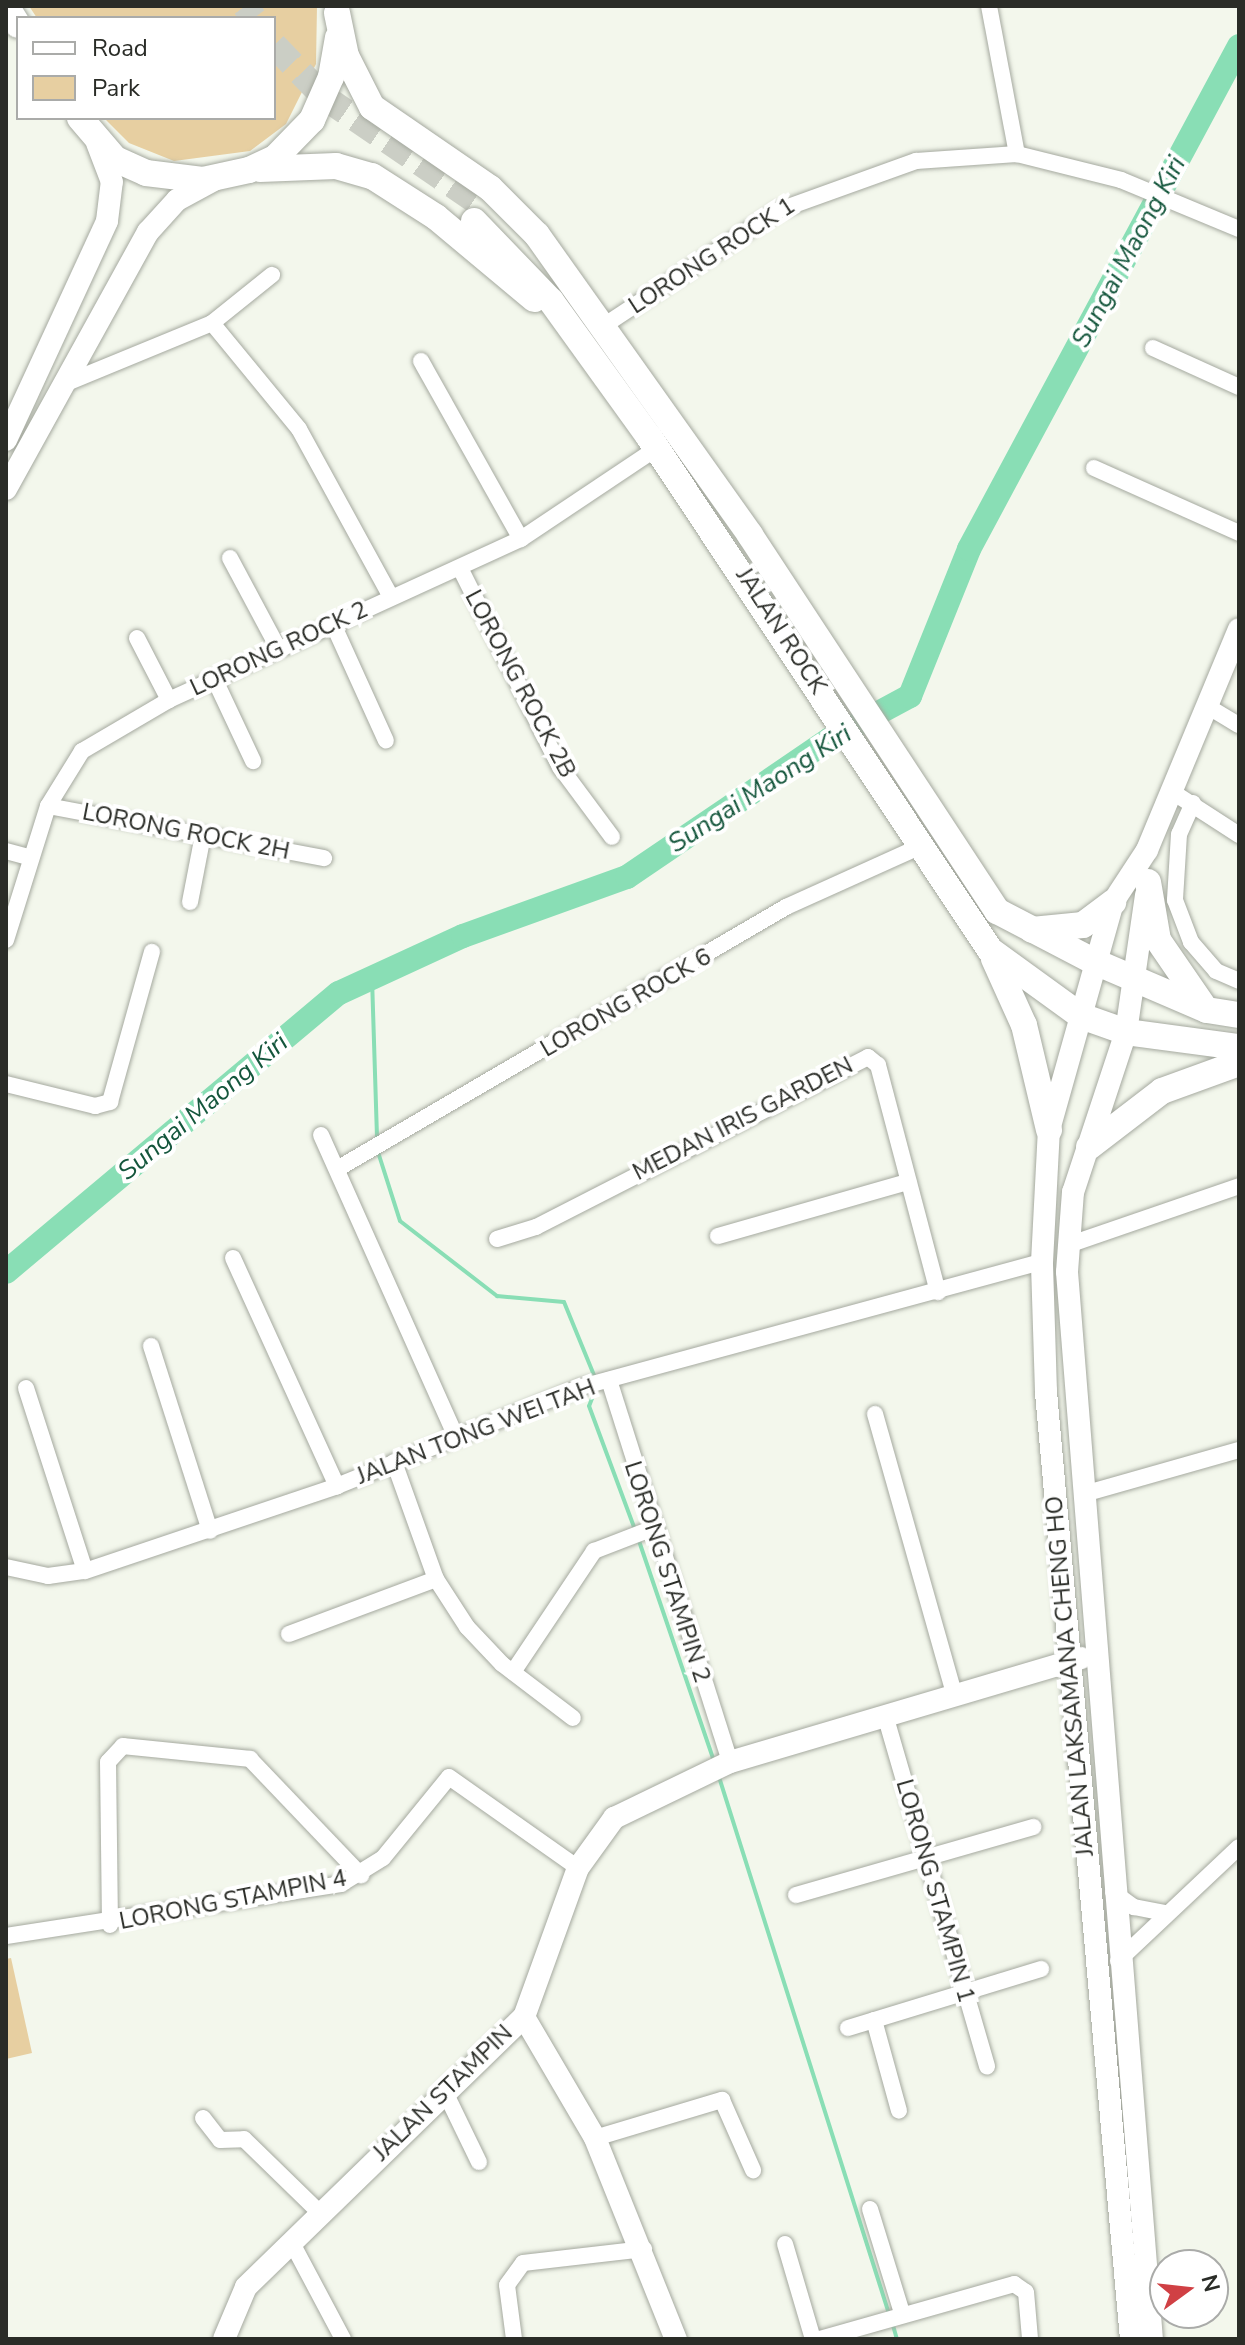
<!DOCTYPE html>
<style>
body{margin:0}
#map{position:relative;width:1245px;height:2345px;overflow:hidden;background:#f3f7ec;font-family:"Nunito Sans",sans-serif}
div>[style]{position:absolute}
.green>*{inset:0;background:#e7cfa1}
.stream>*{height:4px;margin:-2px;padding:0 2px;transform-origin:2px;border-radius:2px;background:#89deb5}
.river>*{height:24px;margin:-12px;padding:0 12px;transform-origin:12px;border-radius:12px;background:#89deb5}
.primary-tunnel>*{height:26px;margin-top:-13px;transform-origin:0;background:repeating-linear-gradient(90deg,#cbcec5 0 26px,transparent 0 39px)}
.roads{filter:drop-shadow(0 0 2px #a5a99f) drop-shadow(0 0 2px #a5a99f)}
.street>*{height:16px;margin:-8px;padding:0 8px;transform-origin:8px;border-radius:8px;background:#fff}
.secondary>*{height:22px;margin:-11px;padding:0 11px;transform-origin:11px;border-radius:11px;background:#fff}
.primary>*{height:26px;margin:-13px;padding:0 13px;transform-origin:13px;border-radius:13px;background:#fff}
span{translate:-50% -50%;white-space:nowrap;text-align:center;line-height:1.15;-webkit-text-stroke:8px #fff;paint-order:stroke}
.street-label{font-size:24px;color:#2a2c27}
.water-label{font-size:26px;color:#14563c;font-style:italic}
.frame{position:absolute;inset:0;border:8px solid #2a2c27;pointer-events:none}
.legend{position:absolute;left:16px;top:16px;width:260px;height:104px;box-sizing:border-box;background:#fff;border:2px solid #aaaba9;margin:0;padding:10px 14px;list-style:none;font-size:24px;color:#2a2c27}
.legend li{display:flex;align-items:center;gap:16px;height:40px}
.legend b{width:40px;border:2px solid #aaaba9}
.north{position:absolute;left:1149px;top:2249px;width:80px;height:80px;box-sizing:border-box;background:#fff;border:2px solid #aaaba9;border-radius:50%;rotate:75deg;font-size:22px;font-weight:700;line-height:32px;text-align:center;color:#2a2c27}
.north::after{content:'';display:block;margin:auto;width:28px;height:36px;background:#d04044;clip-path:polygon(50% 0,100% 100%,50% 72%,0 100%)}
</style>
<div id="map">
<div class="green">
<i style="clip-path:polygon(29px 6px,317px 6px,316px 64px,286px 124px,250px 151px,174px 161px,129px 143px,104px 118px,274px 118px,274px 18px,37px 18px)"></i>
<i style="clip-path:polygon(11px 1958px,32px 2053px,6px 2059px,6px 1959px)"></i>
</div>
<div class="stream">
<i style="left:372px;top:978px;width:162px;rotate:88.2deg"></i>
<i style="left:378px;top:1152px;width:72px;rotate:72.3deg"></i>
<i style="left:400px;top:1221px;width:123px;rotate:37.7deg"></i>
<i style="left:497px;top:1296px;width:67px;rotate:5.1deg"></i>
<i style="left:564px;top:1302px;width:84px;rotate:67.7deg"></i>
<i style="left:596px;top:1388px;width:19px;rotate:111deg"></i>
<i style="left:589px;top:1406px;width:132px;rotate:69.6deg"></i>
<i style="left:638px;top:1538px;width:236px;rotate:71.2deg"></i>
<i style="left:719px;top:1777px;width:563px;rotate:72.43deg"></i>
<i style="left:892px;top:2322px;width:18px;rotate:74deg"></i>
</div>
<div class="river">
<i style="left:6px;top:1272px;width:434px;rotate:-40deg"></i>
<i style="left:339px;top:993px;width:136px;rotate:-24.7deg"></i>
<i style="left:463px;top:936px;width:174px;rotate:-19.8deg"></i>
<i style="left:627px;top:877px;width:245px;rotate:-34.2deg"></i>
<i style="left:830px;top:739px;width:91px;rotate:-28.3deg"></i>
<i style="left:910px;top:696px;width:158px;rotate:-68.1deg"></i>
<i style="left:969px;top:549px;width:571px;rotate:-61.77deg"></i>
</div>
<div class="primary-tunnel">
<i style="left:245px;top:6px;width:15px;rotate:53deg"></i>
<i style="left:274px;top:45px;width:72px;rotate:46.1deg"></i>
<i style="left:324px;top:97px;width:193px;rotate:34.4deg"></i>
</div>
<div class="roads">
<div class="street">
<i style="left:989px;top:6px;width:151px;rotate:79.3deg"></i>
<i style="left:212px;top:323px;width:137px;rotate:50.6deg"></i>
<i style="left:299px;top:429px;width:192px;rotate:61.3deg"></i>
<i style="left:602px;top:327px;width:210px;rotate:-33.5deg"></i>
<i style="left:777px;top:211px;width:148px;rotate:-19.8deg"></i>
<i style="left:916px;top:161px;width:101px;rotate:-4deg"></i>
<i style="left:1017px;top:154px;width:107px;rotate:14deg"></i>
<i style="left:1121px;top:180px;width:128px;rotate:22.6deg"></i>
<i style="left:1153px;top:348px;width:94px;rotate:24.4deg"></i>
<i style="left:421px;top:361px;width:204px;rotate:60.7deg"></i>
<i style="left:64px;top:384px;width:160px;rotate:-22.4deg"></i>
<i style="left:212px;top:323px;width:77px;rotate:-38.7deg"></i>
<i style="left:1094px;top:468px;width:159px;rotate:24.1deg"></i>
<i style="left:230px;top:558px;width:102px;rotate:61.9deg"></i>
<i style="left:460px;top:568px;width:223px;rotate:63.3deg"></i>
<i style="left:560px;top:767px;width:87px;rotate:53.4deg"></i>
<i style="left:333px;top:624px;width:128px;rotate:65.6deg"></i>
<i style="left:137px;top:638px;width:70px;rotate:62.7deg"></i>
<i style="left:214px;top:678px;width:92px;rotate:64.8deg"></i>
<i style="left:1207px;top:706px;width:37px;rotate:31deg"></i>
<i style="left:1171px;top:791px;width:81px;rotate:32.9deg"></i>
<i style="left:1193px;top:803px;width:34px;rotate:114deg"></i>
<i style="left:1179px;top:834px;width:66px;rotate:93.5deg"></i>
<i style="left:1175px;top:900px;width:45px;rotate:69.1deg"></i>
<i style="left:1191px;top:942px;width:38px;rotate:49deg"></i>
<i style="left:1216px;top:971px;width:25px;rotate:23deg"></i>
<i style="left:48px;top:806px;width:281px;rotate:10.7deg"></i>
<i style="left:6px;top:851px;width:23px;rotate:15deg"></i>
<i style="left:190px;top:902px;width:68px;rotate:-79deg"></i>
<i style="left:6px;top:940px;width:140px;rotate:-72.6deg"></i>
<i style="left:48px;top:806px;width:65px;rotate:-58.3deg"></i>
<i style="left:82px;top:751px;width:101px;rotate:-30.4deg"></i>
<i style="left:169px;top:700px;width:387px;rotate:-24.6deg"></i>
<i style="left:521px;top:539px;width:164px;rotate:-33.8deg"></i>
<i style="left:6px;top:1084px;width:92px;rotate:13.9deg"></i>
<i style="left:95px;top:1106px;width:16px;rotate:-15deg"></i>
<i style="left:110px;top:1102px;width:156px;rotate:-74.4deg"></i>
<i style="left:321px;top:1135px;width:331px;rotate:65.9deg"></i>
<i style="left:337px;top:1169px;width:520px;rotate:-30.26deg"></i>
<i style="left:786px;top:907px;width:146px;rotate:-24.3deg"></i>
<i style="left:718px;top:1236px;width:198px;rotate:-15.9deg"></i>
<i style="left:497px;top:1239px;width:41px;rotate:-17.1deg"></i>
<i style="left:536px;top:1227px;width:373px;rotate:-27.1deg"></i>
<i style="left:868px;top:1057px;width:13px;rotate:39deg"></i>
<i style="left:878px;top:1065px;width:235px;rotate:75.2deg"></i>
<i style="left:1068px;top:1245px;width:181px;rotate:-19deg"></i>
<i style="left:233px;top:1258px;width:251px;rotate:65.5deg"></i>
<i style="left:151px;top:1346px;width:194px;rotate:72.3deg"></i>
<i style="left:609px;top:1380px;width:401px;rotate:72.4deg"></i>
<i style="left:26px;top:1388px;width:192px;rotate:72.1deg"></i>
<i style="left:875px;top:1414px;width:291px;rotate:74.2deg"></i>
<i style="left:394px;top:1462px;width:124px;rotate:70.3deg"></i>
<i style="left:436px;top:1579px;width:57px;rotate:57.1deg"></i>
<i style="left:467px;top:1627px;width:51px;rotate:46.6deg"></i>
<i style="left:502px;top:1664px;width:89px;rotate:37.3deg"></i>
<i style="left:1087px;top:1493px;width:158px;rotate:-15.8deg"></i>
<i style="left:6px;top:1567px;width:43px;rotate:12.1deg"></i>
<i style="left:48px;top:1576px;width:37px;rotate:-8deg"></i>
<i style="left:85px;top:1571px;width:266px;rotate:-18.6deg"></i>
<i style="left:337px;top:1486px;width:263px;rotate:-22.1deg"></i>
<i style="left:581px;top:1387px;width:478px;rotate:-15.2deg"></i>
<i style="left:289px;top:1634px;width:157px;rotate:-20.5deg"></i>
<i style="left:513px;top:1672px;width:146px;rotate:-56.2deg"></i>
<i style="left:594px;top:1551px;width:61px;rotate:-21.1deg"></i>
<i style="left:885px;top:1715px;width:366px;rotate:73.8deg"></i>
<i style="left:1113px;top:1892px;width:26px;rotate:36deg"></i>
<i style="left:1134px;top:1907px;width:32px;rotate:11deg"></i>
<i style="left:796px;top:1895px;width:247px;rotate:-16deg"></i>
<i style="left:110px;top:1925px;width:163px;rotate:-90.7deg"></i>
<i style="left:108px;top:1762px;width:22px;rotate:-47deg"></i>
<i style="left:123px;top:1746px;width:128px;rotate:5.8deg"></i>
<i style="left:250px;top:1759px;width:161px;rotate:46.3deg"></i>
<i style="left:6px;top:1936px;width:339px;rotate:-8.8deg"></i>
<i style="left:341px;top:1884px;width:49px;rotate:-31.8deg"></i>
<i style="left:383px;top:1858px;width:104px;rotate:-50.8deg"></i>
<i style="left:449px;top:1777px;width:158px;rotate:35.2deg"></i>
<i style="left:1118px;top:1961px;width:166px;rotate:-43.3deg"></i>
<i style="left:874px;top:2020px;width:94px;rotate:74.6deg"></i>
<i style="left:848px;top:2028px;width:202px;rotate:-17deg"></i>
<i style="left:444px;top:2090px;width:80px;rotate:64.1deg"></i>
<i style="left:203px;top:2118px;width:28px;rotate:52deg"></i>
<i style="left:220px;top:2140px;width:24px;rotate:-2deg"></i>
<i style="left:244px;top:2139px;width:106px;rotate:44.2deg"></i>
<i style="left:595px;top:2138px;width:133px;rotate:-16.7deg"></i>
<i style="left:722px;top:2100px;width:77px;rotate:66.1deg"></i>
<i style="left:870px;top:2209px;width:109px;rotate:72.9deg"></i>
<i style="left:292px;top:2243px;width:109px;rotate:62deg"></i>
<i style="left:785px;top:2244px;width:99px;rotate:73.6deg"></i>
<i style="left:514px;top:2339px;width:54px;rotate:-97.4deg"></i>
<i style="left:507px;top:2285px;width:27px;rotate:-54deg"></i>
<i style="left:523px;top:2263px;width:122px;rotate:-6.6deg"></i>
<i style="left:820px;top:2339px;width:202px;rotate:-15.8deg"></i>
<i style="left:1014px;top:2284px;width:14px;rotate:34deg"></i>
<i style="left:1026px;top:2292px;width:47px;rotate:85.1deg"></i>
</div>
<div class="secondary">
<i style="left:6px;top:440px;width:241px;rotate:-65.2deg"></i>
<i style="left:107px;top:221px;width:39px;rotate:-83deg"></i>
<i style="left:112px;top:182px;width:42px;rotate:-111deg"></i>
<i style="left:6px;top:489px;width:294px;rotate:-61.1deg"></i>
<i style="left:148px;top:232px;width:43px;rotate:-47.8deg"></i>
<i style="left:177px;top:200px;width:44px;rotate:-28.3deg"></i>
<i style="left:1146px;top:895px;width:138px;rotate:98.3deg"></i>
<i style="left:1126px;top:1032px;width:169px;rotate:108.3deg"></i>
<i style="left:1073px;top:1192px;width:80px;rotate:94.3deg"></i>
<i style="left:1067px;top:1272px;width:1070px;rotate:85.45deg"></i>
<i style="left:524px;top:2017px;width:140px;rotate:59.6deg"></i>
<i style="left:595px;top:2138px;width:217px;rotate:68.1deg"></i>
<i style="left:224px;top:2339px;width:56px;rotate:-67.1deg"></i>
<i style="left:246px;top:2287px;width:388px;rotate:-44.2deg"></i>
<i style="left:524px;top:2017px;width:158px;rotate:-70.1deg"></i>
<i style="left:578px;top:1868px;width:62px;rotate:-54.2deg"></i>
<i style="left:614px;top:1818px;width:129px;rotate:-25.8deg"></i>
<i style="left:730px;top:1762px;width:366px;rotate:-16.5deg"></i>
<i style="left:1131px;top:2339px;width:951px;rotate:-95.13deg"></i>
<i style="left:1046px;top:1392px;width:130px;rotate:-91.8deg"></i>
<i style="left:1042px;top:1262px;width:132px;rotate:-87deg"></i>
<i style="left:1049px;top:1130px;width:237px;rotate:-74.3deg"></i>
<i style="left:1113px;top:902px;width:62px;rotate:-56.8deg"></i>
<i style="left:1147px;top:850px;width:239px;rotate:-67.4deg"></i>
</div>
<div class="primary">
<i style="left:6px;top:6px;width:22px;rotate:58deg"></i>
<i style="left:337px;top:13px;width:44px;rotate:78.2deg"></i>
<i style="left:346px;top:56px;width:57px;rotate:63deg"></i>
<i style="left:372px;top:107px;width:143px;rotate:34.5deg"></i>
<i style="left:490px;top:188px;width:66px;rotate:45deg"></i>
<i style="left:537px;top:235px;width:368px;rotate:54.6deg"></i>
<i style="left:750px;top:535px;width:450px;rotate:56.7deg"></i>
<i style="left:997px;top:911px;width:108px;rotate:27.5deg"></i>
<i style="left:1093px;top:961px;width:124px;rotate:23.3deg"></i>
<i style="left:1207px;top:1010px;width:32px;rotate:9deg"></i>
<i style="left:80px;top:118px;width:54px;rotate:49.5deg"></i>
<i style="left:115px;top:159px;width:34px;rotate:24deg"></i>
<i style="left:146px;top:173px;width:57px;rotate:7deg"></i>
<i style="left:203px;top:180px;width:47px;rotate:-12.3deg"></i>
<i style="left:249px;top:170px;width:29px;rotate:-25deg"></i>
<i style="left:275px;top:158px;width:53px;rotate:-45.8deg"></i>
<i style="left:312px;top:120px;width:47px;rotate:-66.2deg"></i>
<i style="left:331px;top:77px;width:40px;rotate:-80deg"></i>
<i style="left:260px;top:169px;width:76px;rotate:-2.3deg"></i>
<i style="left:336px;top:166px;width:37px;rotate:16deg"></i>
<i style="left:372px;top:176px;width:76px;rotate:32.6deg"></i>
<i style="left:436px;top:217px;width:128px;rotate:39.9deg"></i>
<i style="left:474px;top:221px;width:111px;rotate:46.1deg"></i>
<i style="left:551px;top:301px;width:168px;rotate:54.2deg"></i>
<i style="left:649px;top:437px;width:616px;rotate:56.39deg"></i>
<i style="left:990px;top:950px;width:112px;rotate:36deg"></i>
<i style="left:1081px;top:1016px;width:48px;rotate:19.6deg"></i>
<i style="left:1126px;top:1032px;width:114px;rotate:7.6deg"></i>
<i style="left:1148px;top:882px;width:59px;rotate:80.2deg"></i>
<i style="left:1158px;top:940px;width:78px;rotate:55.5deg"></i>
<i style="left:1032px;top:930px;width:51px;rotate:-5.6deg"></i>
<i style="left:1083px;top:925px;width:38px;rotate:-37deg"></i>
<i style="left:994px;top:959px;width:72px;rotate:65.6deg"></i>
<i style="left:1024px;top:1025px;width:108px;rotate:76.6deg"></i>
<i style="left:1089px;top:1147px;width:92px;rotate:-37.5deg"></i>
<i style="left:1162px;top:1091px;width:82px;rotate:-20deg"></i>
</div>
</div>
<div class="street-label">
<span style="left:712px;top:256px;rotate:-33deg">LORONG ROCK 1</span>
<span style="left:781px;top:631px;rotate:57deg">JALAN ROCK</span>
<span style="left:279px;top:649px;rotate:-25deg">LORONG ROCK 2</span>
<span style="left:520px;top:684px;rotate:62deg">LORONG ROCK 2B</span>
<span style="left:186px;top:832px;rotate:11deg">LORONG ROCK 2H</span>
<span style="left:626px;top:1003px;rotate:-30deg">LORONG ROCK 6</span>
<span style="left:743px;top:1119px;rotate:-27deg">MEDAN IRIS GARDEN</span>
<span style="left:476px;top:1432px;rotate:-21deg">JALAN TONG WEI TAH</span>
<span style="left:667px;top:1572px;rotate:72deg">LORONG STAMPIN 2</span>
<span style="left:1070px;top:1676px;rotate:-95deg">JALAN LAKSAMANA CHENG HO</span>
<span style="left:935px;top:1891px;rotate:74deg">LORONG STAMPIN 1</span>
<span style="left:233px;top:1900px;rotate:-11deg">LORONG STAMPIN 4</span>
<span style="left:443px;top:2093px;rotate:-44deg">JALAN STAMPIN</span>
</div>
<div class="water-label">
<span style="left:1129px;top:252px;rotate:-62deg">Sungai Maong Kiri</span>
<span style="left:760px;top:789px;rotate:-33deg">Sungai Maong Kiri</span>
<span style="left:203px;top:1107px;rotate:-40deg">Sungai Maong Kiri</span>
</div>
<div class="frame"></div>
<ul class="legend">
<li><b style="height:10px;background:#fff"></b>Road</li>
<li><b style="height:22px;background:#e7cfa1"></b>Park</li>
</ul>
<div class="north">N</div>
</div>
